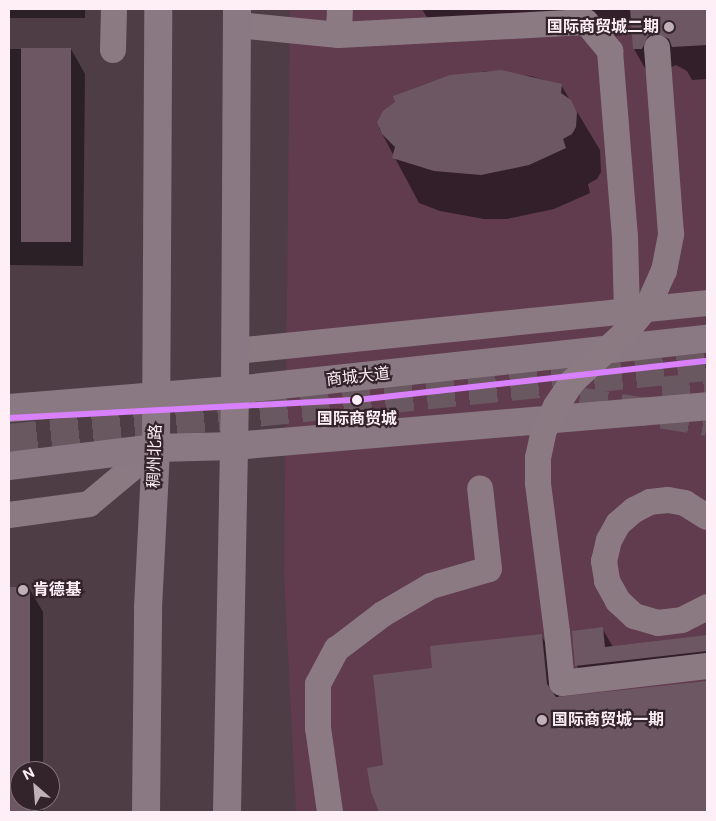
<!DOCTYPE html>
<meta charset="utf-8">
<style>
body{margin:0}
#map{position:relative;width:716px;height:821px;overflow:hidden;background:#4f3d46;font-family:"Public Sans","Noto Sans SC",sans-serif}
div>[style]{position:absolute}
.built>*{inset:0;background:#613b4e}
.shadow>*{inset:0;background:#0007;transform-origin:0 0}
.building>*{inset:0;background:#6d5762;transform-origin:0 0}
.highway-tunnel>*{height:28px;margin-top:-14px;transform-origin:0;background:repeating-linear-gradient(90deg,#695860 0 28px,transparent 0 42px)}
.minor>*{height:26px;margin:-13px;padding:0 13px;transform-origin:13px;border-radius:13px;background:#8c7a82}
.major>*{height:28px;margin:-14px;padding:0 14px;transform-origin:14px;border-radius:14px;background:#8a7982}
.minor-bridge>*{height:26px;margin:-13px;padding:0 13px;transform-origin:13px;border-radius:13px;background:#8c7a82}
.metro-1>*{height:6px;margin:-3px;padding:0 3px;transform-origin:3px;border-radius:3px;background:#d880ff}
.dots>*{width:14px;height:14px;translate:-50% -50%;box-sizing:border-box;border:2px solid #33232a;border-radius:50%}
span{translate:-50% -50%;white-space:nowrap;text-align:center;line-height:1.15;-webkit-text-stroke:4.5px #33232a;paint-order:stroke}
.poi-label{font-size:16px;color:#fdeff5;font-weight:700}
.right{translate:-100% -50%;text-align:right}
.left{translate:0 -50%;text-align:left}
.street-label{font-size:16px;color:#fdeff5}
.stop-label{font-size:16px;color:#fdeff5;font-weight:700}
.frame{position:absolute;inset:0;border:10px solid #fdeff5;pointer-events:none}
.north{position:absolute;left:10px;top:761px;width:50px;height:50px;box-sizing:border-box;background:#33232a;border:1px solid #84757b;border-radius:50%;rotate:333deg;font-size:14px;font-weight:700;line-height:20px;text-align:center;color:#fdeff5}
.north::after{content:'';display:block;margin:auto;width:18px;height:22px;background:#c0b1b8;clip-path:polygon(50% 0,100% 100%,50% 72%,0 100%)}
</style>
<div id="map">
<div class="built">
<i style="clip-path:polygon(290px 9px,707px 9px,707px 812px,296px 812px,284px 574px)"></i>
</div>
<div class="shadow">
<i style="left:9px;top:9px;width:76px;height:9px"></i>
<i style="clip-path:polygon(422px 9px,707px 9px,707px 79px,692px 80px,687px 71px,676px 65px,667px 69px,653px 82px,634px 49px,632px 21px,438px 36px)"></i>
<i style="clip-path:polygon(9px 49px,71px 49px,85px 74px,83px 266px,9px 265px)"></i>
<i style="clip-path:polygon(486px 71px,531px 76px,561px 85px,600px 150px,601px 172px,597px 179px,588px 184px,590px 193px,554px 209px,507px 219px,484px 219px,440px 211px,419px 203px,379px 128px,380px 116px,396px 103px,394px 96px,434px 81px)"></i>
<i style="clip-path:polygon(9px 588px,29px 588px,43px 612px,43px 771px,20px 771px,20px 801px,43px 801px,43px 812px,9px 812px)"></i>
<i style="clip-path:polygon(602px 628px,613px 647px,707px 636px,707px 677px,591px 690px,577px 666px,573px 632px)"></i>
<i style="clip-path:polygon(541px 635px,555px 659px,559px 698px,707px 682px,707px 812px,380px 812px,372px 791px,434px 669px)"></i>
</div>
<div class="building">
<i style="clip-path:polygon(630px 9px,707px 9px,707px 45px,672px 47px,669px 39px,656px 33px,648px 36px,642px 49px,633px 49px)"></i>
<i style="left:21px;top:48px;width:50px;height:194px"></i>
<i style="clip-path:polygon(501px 70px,562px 84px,561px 93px,571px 100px,577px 112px,576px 127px,572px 134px,563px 139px,566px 148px,529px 165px,481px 175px,434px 171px,392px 158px,395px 147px,382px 134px,377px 122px,383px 111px,395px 102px,393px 96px,450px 75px)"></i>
<i style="clip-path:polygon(9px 587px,30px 587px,30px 771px,20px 771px,20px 801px,30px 801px,30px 812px,9px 812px)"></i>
<i style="clip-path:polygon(603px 627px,605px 647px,707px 635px,707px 651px,575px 666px,572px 631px)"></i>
<i style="clip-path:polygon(542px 634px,547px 684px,556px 697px,707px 681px,707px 812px,379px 812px,371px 792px,367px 768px,383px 765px,373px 675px,432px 668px,430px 646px)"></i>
</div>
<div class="highway-tunnel">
<i style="left:662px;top:391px;width:45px;rotate:-6.3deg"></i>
<i style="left:579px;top:401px;width:130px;rotate:9.3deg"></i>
<i style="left:9px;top:438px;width:702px;rotate:-5.81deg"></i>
</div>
<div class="minor">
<i style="left:237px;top:25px;width:102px;rotate:5.6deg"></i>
<i style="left:339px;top:35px;width:247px;rotate:-3deg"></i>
<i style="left:586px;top:22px;width:38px;rotate:50deg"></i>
<i style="left:610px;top:51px;width:187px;rotate:85.4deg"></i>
<i style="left:625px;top:237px;width:74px;rotate:88.5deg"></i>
<i style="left:339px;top:35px;width:26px;rotate:-88deg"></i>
<i style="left:113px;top:50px;width:41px;rotate:-88.6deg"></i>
<i style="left:235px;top:351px;width:474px;rotate:-5.8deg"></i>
<i style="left:9px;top:515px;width:81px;rotate:-7.8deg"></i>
<i style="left:89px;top:504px;width:87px;rotate:-39.9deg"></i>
<i style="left:707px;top:517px;width:26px;rotate:-148deg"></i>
<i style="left:685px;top:503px;width:17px;rotate:-170deg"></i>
<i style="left:668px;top:500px;width:18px;rotate:174deg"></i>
<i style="left:650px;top:502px;width:18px;rotate:153deg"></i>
<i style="left:634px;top:510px;width:21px;rotate:139deg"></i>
<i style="left:618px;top:524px;width:18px;rotate:119deg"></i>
<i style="left:609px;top:540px;width:22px;rotate:103deg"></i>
<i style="left:604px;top:561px;width:20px;rotate:81deg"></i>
<i style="left:607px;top:581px;width:23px;rotate:61deg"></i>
<i style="left:618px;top:601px;width:22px;rotate:43deg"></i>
<i style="left:634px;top:616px;width:25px;rotate:16deg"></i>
<i style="left:658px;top:623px;width:24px;rotate:-7deg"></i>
<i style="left:682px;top:620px;width:28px;rotate:-27deg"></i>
<i style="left:557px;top:632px;width:51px;rotate:84.4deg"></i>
<i style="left:562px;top:683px;width:146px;rotate:-6.7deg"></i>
<i style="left:330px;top:812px;width:85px;rotate:-98.1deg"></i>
<i style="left:318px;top:728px;width:44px;rotate:-90deg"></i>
<i style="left:318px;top:684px;width:40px;rotate:-62deg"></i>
<i style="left:337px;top:649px;width:58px;rotate:-37.3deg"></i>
<i style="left:383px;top:614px;width:56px;rotate:-30.3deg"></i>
<i style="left:431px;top:586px;width:60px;rotate:-16.3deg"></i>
<i style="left:489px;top:569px;width:81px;rotate:-96.3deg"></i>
</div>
<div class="major">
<i style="left:9px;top:408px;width:227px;rotate:-4.6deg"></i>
<i style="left:235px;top:390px;width:475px;rotate:-6.2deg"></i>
<i style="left:9px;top:466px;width:148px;rotate:-7deg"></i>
<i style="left:156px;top:448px;width:78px;rotate:-1.5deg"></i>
<i style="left:234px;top:446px;width:475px;rotate:-4.8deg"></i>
<i style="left:146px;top:812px;width:204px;rotate:-89.4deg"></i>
<i style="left:148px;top:608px;width:160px;rotate:-87.1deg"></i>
<i style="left:156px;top:448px;width:439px;rotate:-89.7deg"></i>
<i style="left:227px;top:812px;width:422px;rotate:-88.9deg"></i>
<i style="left:235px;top:390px;width:381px;rotate:-89.7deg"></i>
</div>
<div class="minor-bridge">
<i style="left:557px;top:632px;width:150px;rotate:-97.3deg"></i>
<i style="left:538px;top:483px;width:25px;rotate:-90deg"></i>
<i style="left:538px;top:458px;width:29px;rotate:-78deg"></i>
<i style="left:544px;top:430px;width:27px;rotate:-63deg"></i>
<i style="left:556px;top:406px;width:29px;rotate:-56deg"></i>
<i style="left:572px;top:382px;width:75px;rotate:-42.8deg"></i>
<i style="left:627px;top:331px;width:35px;rotate:-51deg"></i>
<i style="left:649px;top:304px;width:36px;rotate:-66deg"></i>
<i style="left:664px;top:271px;width:38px;rotate:-79deg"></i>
<i style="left:671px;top:234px;width:187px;rotate:-94.3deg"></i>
</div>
<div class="metro-1">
<i style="left:9px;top:418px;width:348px;rotate:-3deg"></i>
<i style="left:357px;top:400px;width:352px;rotate:-6.4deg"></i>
</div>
<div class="dots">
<i style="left:669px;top:27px;background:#c0b1b8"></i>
<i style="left:357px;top:400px;background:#fdeff5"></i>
<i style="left:23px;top:590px;background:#c0b1b8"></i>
<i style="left:542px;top:720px;background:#c0b1b8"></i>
</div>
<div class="poi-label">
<span class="right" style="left:659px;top:27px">国际商贸城二期</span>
<span class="left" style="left:33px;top:590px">肯德基</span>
<span class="left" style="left:552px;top:720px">国际商贸城一期</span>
</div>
<div class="street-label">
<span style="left:358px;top:377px;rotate:-6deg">商城大道</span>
<span style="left:155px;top:456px;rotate:-88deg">稠州北路</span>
</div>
<div class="stop-label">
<span style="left:357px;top:419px">国际商贸城</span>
</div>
<div class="frame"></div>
<div class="north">N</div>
</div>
